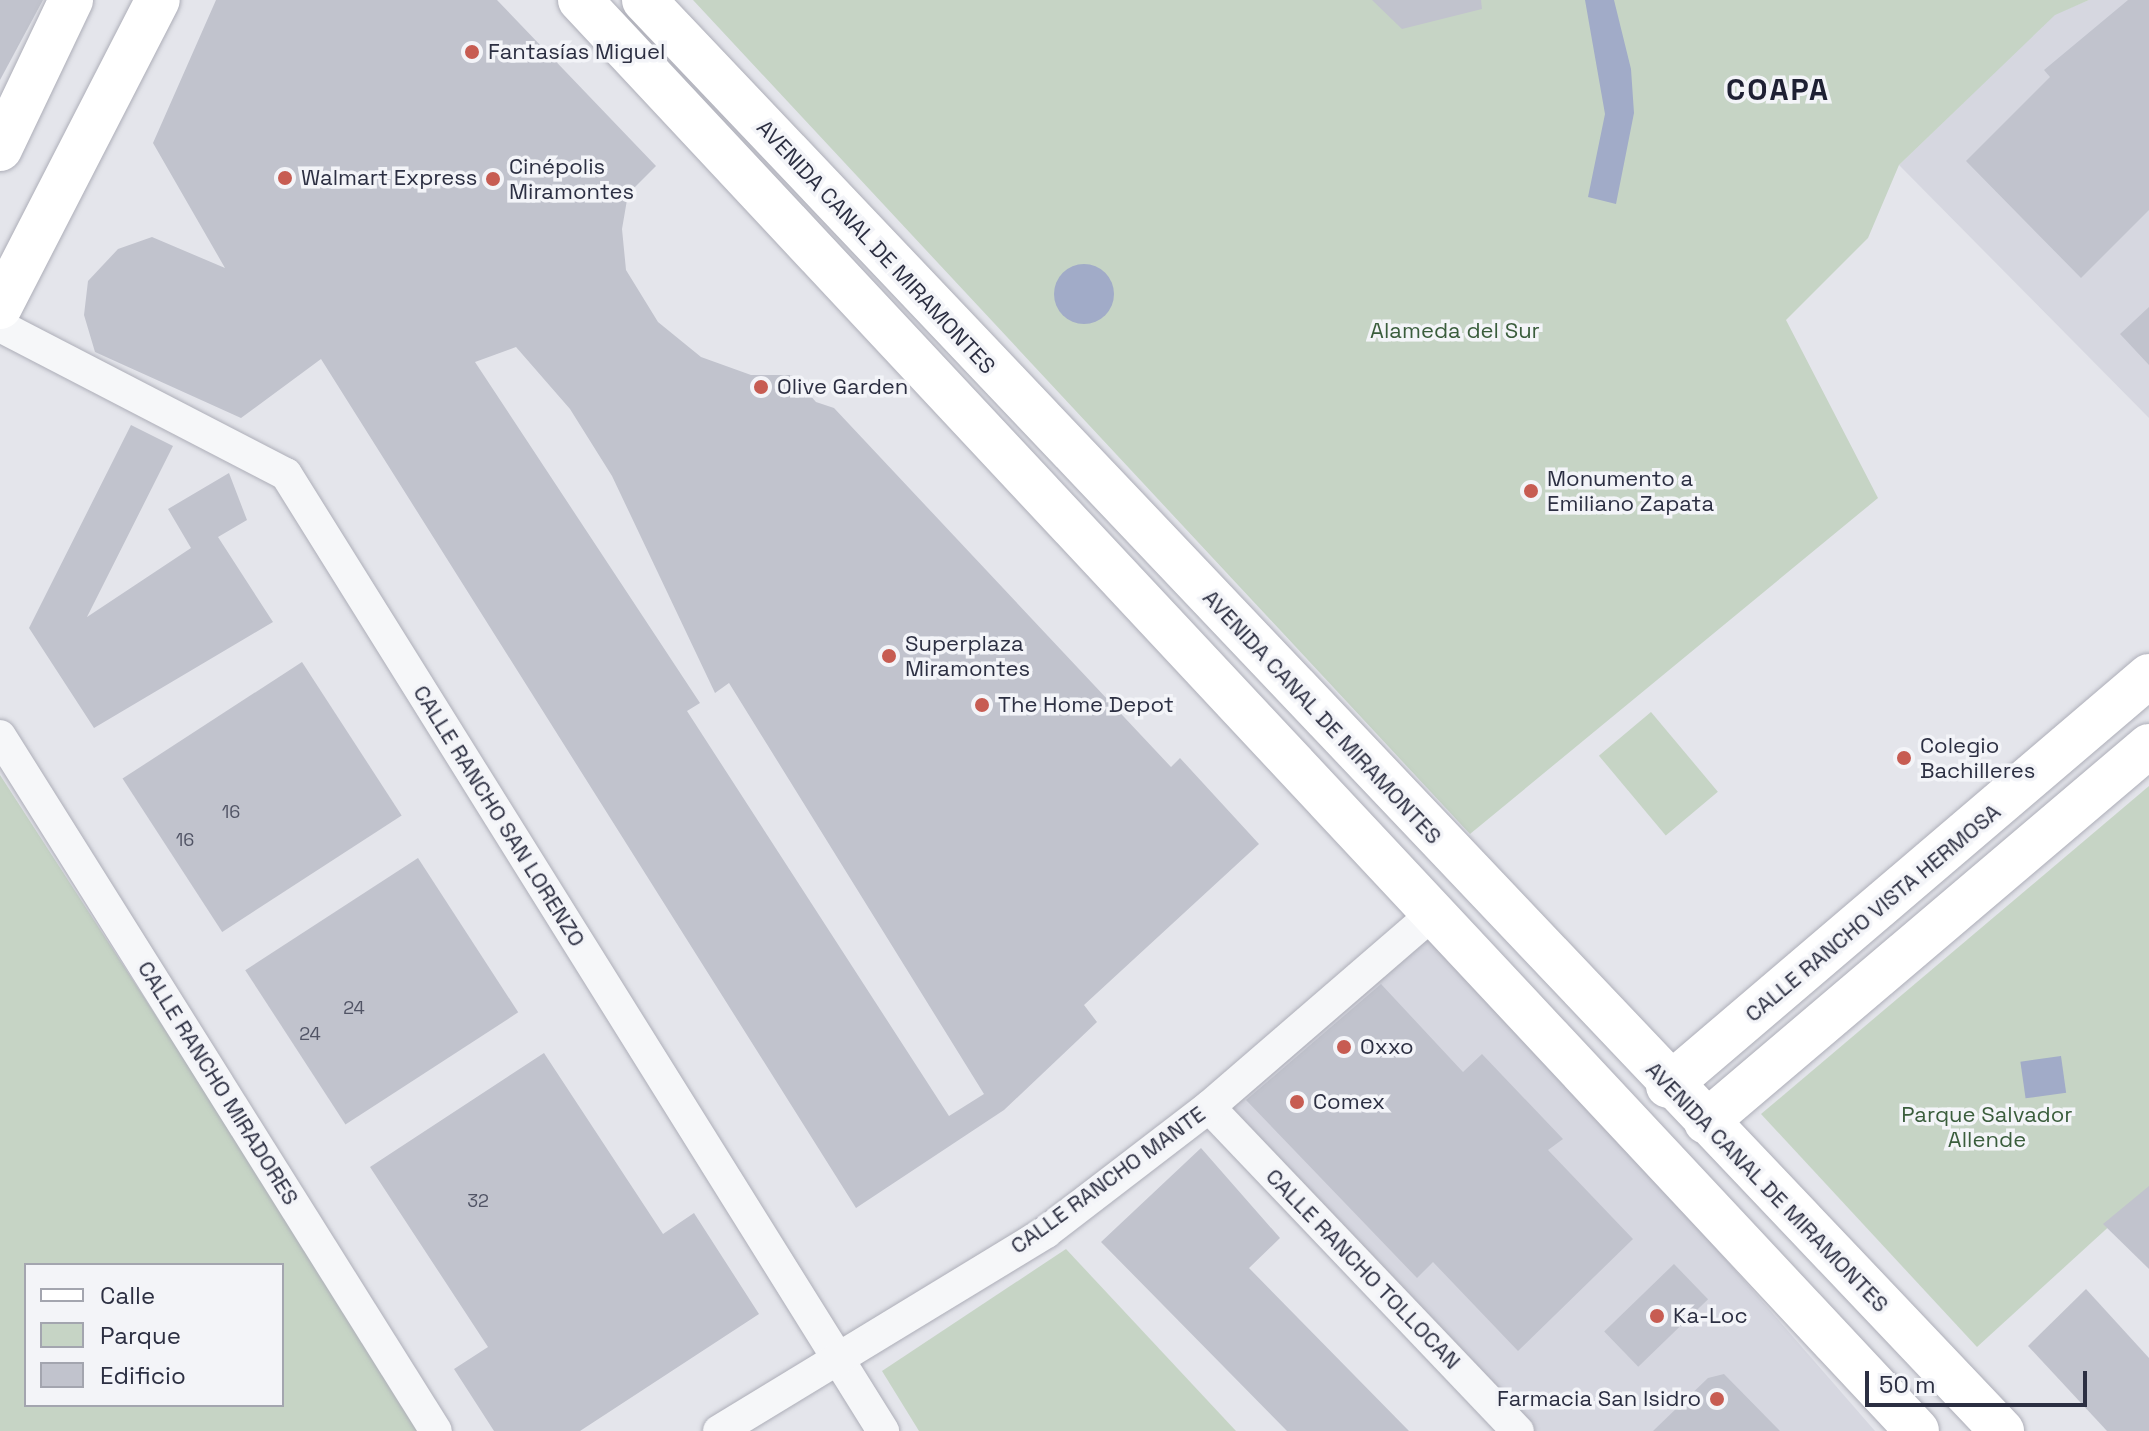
<!DOCTYPE html>
<meta charset="utf-8">
<style>
body{margin:0}
#map{position:relative;width:2149px;height:1431px;overflow:hidden;background:#e4e5eb;font-family:"Space Grotesk",sans-serif}
div>[style]{position:absolute}
.built>*{inset:0;background:#d6d7e0}
.green>*{inset:0;background:#c6d4c5;transform-origin:0 0}
.water>*{inset:0;background:#a1abc8;transform-origin:0 0}
.round{border-radius:50%}
.building>*{inset:0;background:#c1c3cd;transform-origin:0 0}
.roads{filter:drop-shadow(0 0 2px #adaeb8) drop-shadow(0 0 2px #adaeb8)}
.street>*{height:32px;margin:-16px;padding:0 16px;transform-origin:16px;border-radius:16px;background:#f6f7f9}
.secondary>*{height:44px;margin:-22px;padding:0 22px;transform-origin:22px;border-radius:22px;background:#fff}
.primary>*{height:44px;margin:-22px;padding:0 22px;transform-origin:22px;border-radius:22px;background:#fff}
.dots>*{width:22px;height:22px;translate:-50% -50%;box-sizing:border-box;border:4px solid #f3f4f8;border-radius:50%}
span{translate:-50% -50%;white-space:nowrap;text-align:center;line-height:1.15;-webkit-text-stroke:7px #f3f4f8;paint-order:stroke}
.number-label{font-size:18px;color:#515465}
.number-label span{-webkit-text-stroke-width:0}
.poi-label{font-size:22px;color:#2c2f42}
.left{translate:0 -50%;text-align:left}
.right{translate:-100% -50%;text-align:right}
.street-label{font-size:22px;color:#2c2f42}
.park-label{font-size:22px;color:#3a5d3c}
.district-label{font-size:30px;color:#1e2033;font-weight:700;letter-spacing:2px}
.legend{position:absolute;left:24px;top:1263px;width:260px;height:144px;box-sizing:border-box;background:#f3f4f8;border:2px solid #a3a5af;margin:0;padding:10px 14px;list-style:none;font-size:24px;color:#2c2f42}
.legend li{display:flex;align-items:center;gap:16px;height:40px}
.legend b{width:40px;border:2px solid #a3a5af}
.scale{position:absolute;left:1865px;top:1371px;width:222px;height:36px;box-sizing:border-box;border:4px solid #2c2f42;border-top:0;padding-left:10px;font-size:24px;line-height:28px;white-space:nowrap;color:#2c2f42;-webkit-text-stroke:6px #f3f4f8;paint-order:stroke}
</style>
<div id="map">
<div class="built">
<i style="clip-path:polygon(2089px 0,2149px 0,2149px 418px,1899px 165px,2055px 14px)"></i>
<i style="clip-path:polygon(1428px 917px,1875px 1431px,1515px 1431px,1214px 1099px)"></i>
</div>
<div class="green">
<i style="clip-path:polygon(693px 0,2089px 0,2055px 15px,1899px 165px,1868px 238px,1786px 320px,1878px 498px,1470px 834px)"></i>
<i style="left:1651px;top:712px;width:104px;height:68px;rotate:50deg"></i>
<i style="clip-path:polygon(evenodd,0 775px,425px 1431px,0 1431px,0 775px,26px 1265px,282px 1265px,282px 1405px,26px 1405px,26px 1265px)"></i>
<i style="clip-path:polygon(2149px 786px,2149px 1190px,1977px 1347px,1761px 1114px)"></i>
<i style="clip-path:polygon(1066px 1249px,1236px 1431px,919px 1431px,882px 1371px)"></i>
</div>
<div class="water">
<i style="clip-path:polygon(1585px 0,1614px 0,1631px 69px,1634px 113px,1616px 204px,1588px 197px,1605px 114px)"></i>
<i class="round" style="left:1054px;top:264px;width:60px;height:60px"></i>
<i style="left:2061px;top:1056px;width:37px;height:41px;rotate:82deg"></i>
</div>
<div class="building">
<i style="clip-path:polygon(0 0,43px 0,0 80px)"></i>
<i style="clip-path:polygon(evenodd,216px 0,497px 0,656px 166px,628px 194px,622px 229px,626px 270px,658px 322px,701px 357px,751px 375px,792px 375px,816px 402px,834px 408px,1171px 767px,1180px 758px,1259px 844px,1084px 1005px,1097px 1022px,1004px 1110px,856px 1208px,321px 359px,241px 418px,95px 352px,84px 315px,88px 281px,118px 249px,152px 237px,225px 268px,153px 143px,216px 0,516px 347px,570px 409px,612px 476px,715px 693px,729px 683px,984px 1094px,949px 1116px,687px 711px,700px 703px,475px 362px,516px 347px)"></i>
<i style="clip-path:polygon(1372px 0,1481px 0,1482px 9px,1402px 29px)"></i>
<i style="clip-path:polygon(2128px 0,2149px 0,2149px 210px,2081px 278px,1966px 161px,2050px 77px,2044px 70px)"></i>
<i style="clip-path:polygon(2149px 307px,2149px 365px,2120px 334px)"></i>
<i style="clip-path:polygon(131px 425px,173px 446px,87px 617px,191px 548px,168px 509px,229px 473px,247px 520px,218px 537px,273px 622px,94px 728px,29px 628px)"></i>
<i style="left:302px;top:662px;width:183px;height:214px;rotate:57deg"></i>
<i style="left:418px;top:858px;width:184px;height:206px;rotate:57deg"></i>
<i style="clip-path:polygon(1381px 984px,1463px 1072px,1482px 1054px,1563px 1139px,1548px 1150px,1633px 1239px,1518px 1351px,1433px 1262px,1417px 1278px,1246px 1100px)"></i>
<i style="clip-path:polygon(544px 1053px,663px 1234px,694px 1213px,759px 1314px,580px 1431px,494px 1431px,454px 1369px,488px 1347px,370px 1167px)"></i>
<i style="clip-path:polygon(1201px 1148px,1280px 1238px,1249px 1268px,1409px 1431px,1287px 1431px,1101px 1242px)"></i>
<i style="clip-path:polygon(2149px 1186px,2149px 1269px,2103px 1224px)"></i>
<i style="left:1674px;top:1264px;width:49px;height:97px;rotate:46deg"></i>
<i style="clip-path:polygon(2086px 1289px,2149px 1358px,2149px 1431px,2107px 1431px,2028px 1346px)"></i>
<i style="clip-path:polygon(1724px 1374px,1780px 1431px,1653px 1431px,1708px 1378px)"></i>
</div>
<div class="roads">
<div class="street">
<i style="left:0;top:326px;width:322px;rotate:27.4deg"></i>
<i style="left:286px;top:474px;width:1128px;rotate:58.04deg"></i>
<i style="left:0;top:736px;width:820px;rotate:57.9deg"></i>
<i style="left:1209px;top:1107px;width:448px;rotate:46.4deg"></i>
<i style="left:719px;top:1431px;width:383px;rotate:-31.3deg"></i>
<i style="left:1046px;top:1232px;width:205px;rotate:-37.5deg"></i>
<i style="left:1209px;top:1107px;width:291px;rotate:-40.8deg"></i>
</div>
<div class="secondary">
<i style="left:0;top:149px;width:165px;rotate:-64.5deg"></i>
<i style="left:0;top:307px;width:345px;rotate:-62.8deg"></i>
<i style="left:1668px;top:1086px;width:632px;rotate:-40.44deg"></i>
<i style="left:1706px;top:1122px;width:581px;rotate:-40.32deg"></i>
</div>
<div class="primary">
<i style="left:580px;top:0;width:1958px;rotate:46.94deg"></i>
<i style="left:644px;top:0;width:1973px;rotate:46.5deg"></i>
</div>
</div>
<div class="dots">
<i style="left:472px;top:52px;background:#c75c52"></i>
<i style="left:285px;top:178px;background:#c75c52"></i>
<i style="left:493px;top:179px;background:#c75c52"></i>
<i style="left:761px;top:387px;background:#c75c52"></i>
<i style="left:1531px;top:491px;background:#c75c52"></i>
<i style="left:889px;top:656px;background:#c75c52"></i>
<i style="left:982px;top:705px;background:#c75c52"></i>
<i style="left:1904px;top:758px;background:#c75c52"></i>
<i style="left:1344px;top:1047px;background:#c75c52"></i>
<i style="left:1297px;top:1102px;background:#c75c52"></i>
<i style="left:1657px;top:1316px;background:#c75c52"></i>
<i style="left:1717px;top:1399px;background:#c75c52"></i>
</div>
<div class="number-label">
<span style="left:231px;top:812px">16</span>
<span style="left:185px;top:840px">16</span>
<span style="left:354px;top:1008px">24</span>
<span style="left:310px;top:1034px">24</span>
<span style="left:478px;top:1201px">32</span>
</div>
<div class="poi-label">
<span class="left" style="left:488px;top:52px">Fantasías Miguel</span>
<span class="left" style="left:509px;top:179px">Cinépolis<br>Miramontes</span>
<span class="left" style="left:301px;top:178px">Walmart Express</span>
<span class="left" style="left:777px;top:387px">Olive Garden</span>
<span class="left" style="left:1547px;top:491px">Monumento a<br>Emiliano Zapata</span>
<span class="left" style="left:905px;top:656px">Superplaza<br>Miramontes</span>
<span class="left" style="left:998px;top:705px">The Home Depot</span>
<span class="left" style="left:1920px;top:758px">Colegio<br>Bachilleres</span>
<span class="left" style="left:1360px;top:1047px">Oxxo</span>
<span class="left" style="left:1313px;top:1102px">Comex</span>
<span class="left" style="left:1673px;top:1316px">Ka-Loc</span>
<span class="right" style="left:1701px;top:1399px">Farmacia San Isidro</span>
</div>
<div class="street-label">
<span style="left:876px;top:247px;rotate:47deg">AVENIDA CANAL DE MIRAMONTES</span>
<span style="left:1322px;top:717px;rotate:47deg">AVENIDA CANAL DE MIRAMONTES</span>
<span style="left:499px;top:816px;rotate:58deg">CALLE RANCHO SAN LORENZO</span>
<span style="left:1873px;top:913px;rotate:-40deg">CALLE RANCHO VISTA HERMOSA</span>
<span style="left:218px;top:1083px;rotate:58deg">CALLE RANCHO MIRADORES</span>
<span style="left:1108px;top:1180px;rotate:-36deg">CALLE RANCHO MANTE</span>
<span style="left:1767px;top:1187px;rotate:46deg">AVENIDA CANAL DE MIRAMONTES</span>
<span style="left:1363px;top:1269px;rotate:46deg">CALLE RANCHO TOLLOCAN</span>
</div>
<div class="park-label">
<span style="left:1455px;top:331px">Alameda del Sur</span>
<span style="left:1987px;top:1127px">Parque Salvador<br>Allende</span>
</div>
<div class="district-label">
<span style="left:1778px;top:90px">COAPA</span>
</div>
<ul class="legend">
<li><b style="height:10px;background:#fff"></b>Calle</li>
<li><b style="height:22px;background:#c6d4c5"></b>Parque</li>
<li><b style="height:22px;background:#c1c3cd"></b>Edificio</li>
</ul>
<div class="scale">50 m</div>
</div>
